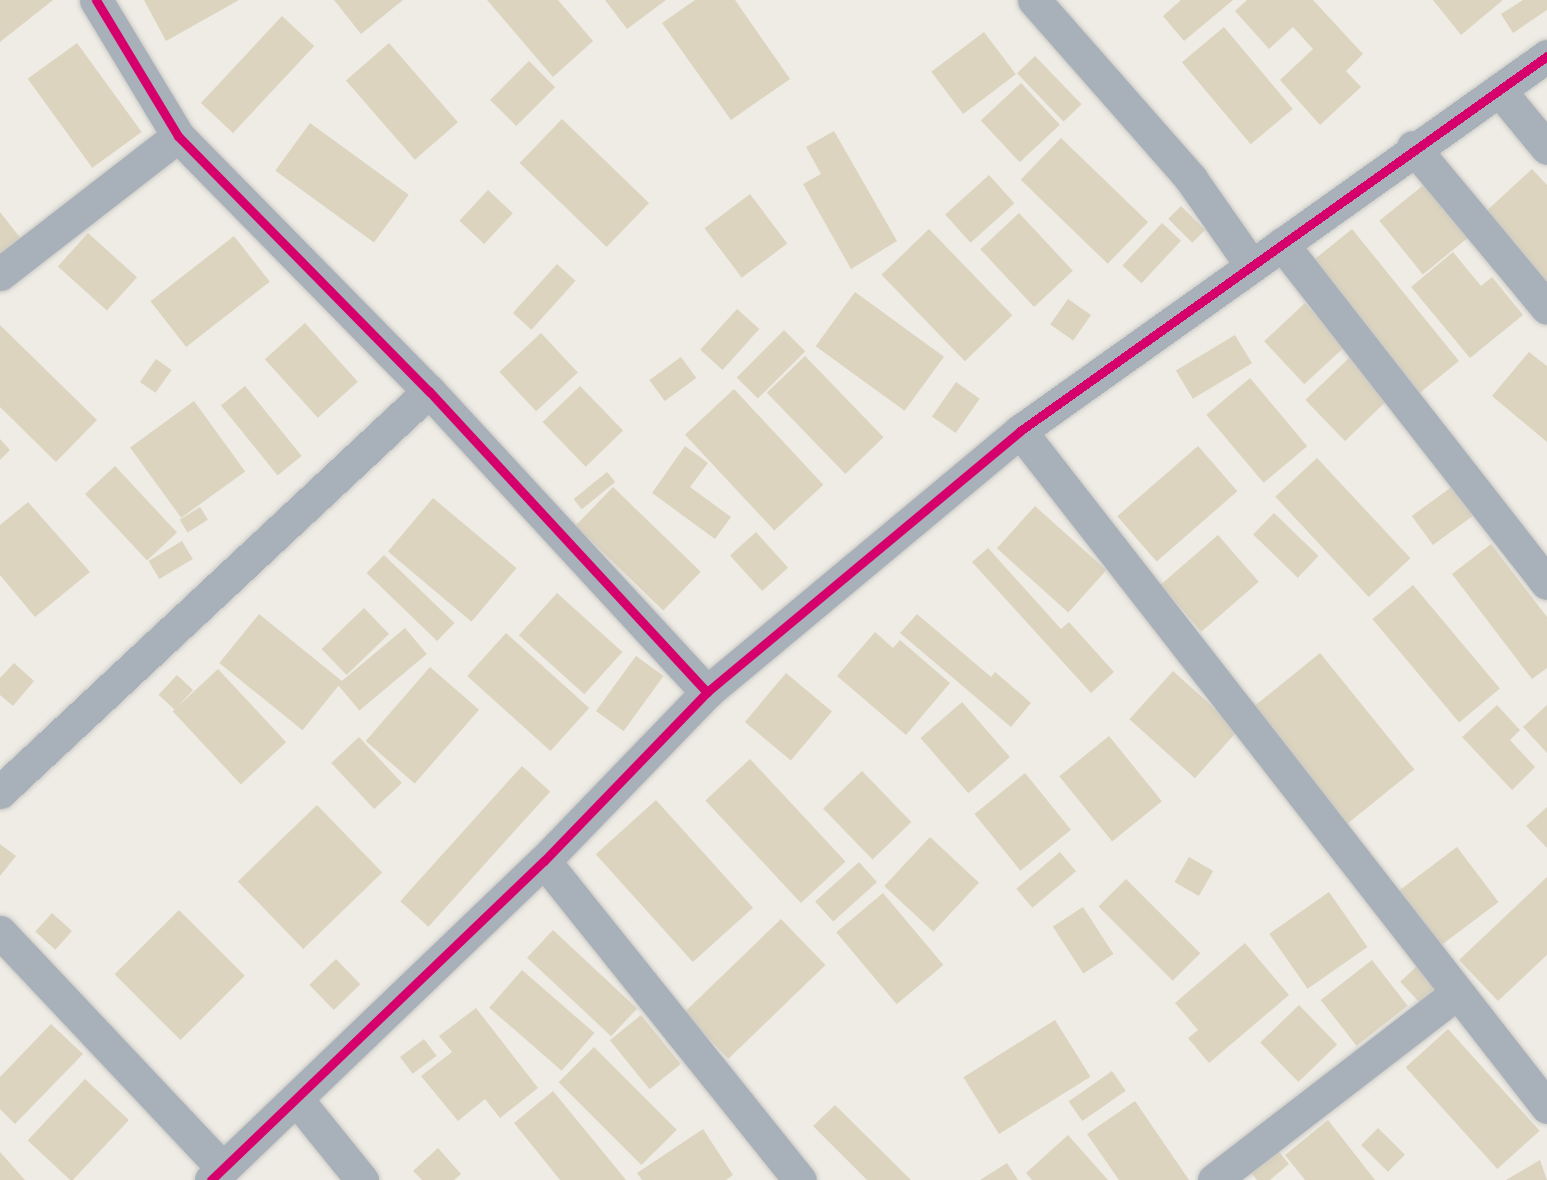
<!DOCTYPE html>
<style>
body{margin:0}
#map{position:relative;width:1547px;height:1180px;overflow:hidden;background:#eeece5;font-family:Quicksand,sans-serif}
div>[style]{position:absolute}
.building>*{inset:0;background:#dcd4be;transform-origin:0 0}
.roads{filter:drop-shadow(0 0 2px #cbc9c4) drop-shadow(0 0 2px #cbc9c4)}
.minor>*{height:33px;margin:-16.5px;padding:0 16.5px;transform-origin:16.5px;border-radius:16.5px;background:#a8b0b9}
.cycleway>*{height:9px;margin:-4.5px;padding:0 4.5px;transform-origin:4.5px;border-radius:4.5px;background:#d6006c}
span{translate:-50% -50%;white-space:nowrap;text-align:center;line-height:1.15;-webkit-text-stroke:4.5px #fff;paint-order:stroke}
</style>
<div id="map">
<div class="building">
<i style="clip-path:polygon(0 0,53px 0,0 42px)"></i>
<i style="clip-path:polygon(144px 0,239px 0,166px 41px)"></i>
<i style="clip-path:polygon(334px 0,403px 0,361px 34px)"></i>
<i style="clip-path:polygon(487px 0,558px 0,593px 41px,553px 77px)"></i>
<i style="clip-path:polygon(605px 0,666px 0,627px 29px)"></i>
<i style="clip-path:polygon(695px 0,735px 0,790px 79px,731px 120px,662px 23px)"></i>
<i style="clip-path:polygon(1181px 0,1233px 0,1184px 41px,1163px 16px)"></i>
<i style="clip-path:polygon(1247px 0,1313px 0,1363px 54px,1346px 71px,1361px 87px,1320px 125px,1280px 80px,1313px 49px,1293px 27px,1269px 49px,1235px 11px)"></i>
<i style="clip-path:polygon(1433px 0,1503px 0,1461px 35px)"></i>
<i style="clip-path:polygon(1523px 0,1547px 0,1547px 10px,1513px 33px,1501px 14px)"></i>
<i style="left:282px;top:16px;width:44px;height:119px;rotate:43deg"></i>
<i style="left:1224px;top:27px;width:107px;height:55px;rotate:50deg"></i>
<i style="left:984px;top:32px;width:53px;height:66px;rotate:53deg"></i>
<i style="left:77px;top:43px;width:110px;height:61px;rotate:54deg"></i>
<i style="left:389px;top:43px;width:105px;height:57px;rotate:49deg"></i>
<i style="left:1035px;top:56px;width:67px;height:25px;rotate:46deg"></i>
<i style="left:529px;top:61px;width:37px;height:55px;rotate:45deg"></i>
<i style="left:1021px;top:83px;width:57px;height:55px;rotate:47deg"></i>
<i style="left:562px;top:119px;width:121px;height:61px;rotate:44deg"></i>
<i style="left:310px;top:123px;width:122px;height:59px;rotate:36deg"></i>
<i style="clip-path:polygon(834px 131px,897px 241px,851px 269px,803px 184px,821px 174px,806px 147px)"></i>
<i style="left:1061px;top:138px;width:121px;height:58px;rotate:44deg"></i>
<i style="clip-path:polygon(1532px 169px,1547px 185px,1547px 285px,1482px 215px)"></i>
<i style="left:989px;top:175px;width:38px;height:59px;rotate:48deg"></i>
<i style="left:1426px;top:183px;width:69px;height:60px;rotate:51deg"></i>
<i style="left:488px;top:190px;width:34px;height:42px;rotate:43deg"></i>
<i style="left:750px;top:194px;width:62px;height:57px;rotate:53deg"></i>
<i style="left:1181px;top:206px;width:34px;height:18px;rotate:45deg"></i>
<i style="clip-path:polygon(0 212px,22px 240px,0 258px)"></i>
<i style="left:1019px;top:213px;width:79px;height:53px;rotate:47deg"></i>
<i style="left:1162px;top:223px;width:26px;height:58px;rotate:43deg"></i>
<i style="left:929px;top:229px;width:120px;height:66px;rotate:46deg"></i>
<i style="left:1352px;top:229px;width:170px;height:58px;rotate:51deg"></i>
<i style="left:88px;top:233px;width:66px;height:45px;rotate:42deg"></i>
<i style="left:234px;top:236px;width:58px;height:106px;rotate:52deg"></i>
<i style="clip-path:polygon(1453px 252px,1481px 286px,1492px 277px,1523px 315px,1470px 358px,1411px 287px)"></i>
<i style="left:557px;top:264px;width:25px;height:66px;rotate:42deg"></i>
<i style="left:855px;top:292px;width:110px;height:67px;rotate:36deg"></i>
<i style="left:1068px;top:299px;width:28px;height:31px;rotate:35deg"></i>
<i style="left:1305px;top:303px;width:59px;height:56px;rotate:47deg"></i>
<i style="left:737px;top:309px;width:30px;height:55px;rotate:42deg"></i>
<i style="left:305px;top:323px;width:79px;height:54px;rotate:48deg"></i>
<i style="clip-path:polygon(0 325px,97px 420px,56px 462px,0 407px)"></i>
<i style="left:784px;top:330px;width:30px;height:67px;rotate:45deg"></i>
<i style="left:541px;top:333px;width:54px;height:57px;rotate:47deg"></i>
<i style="left:1235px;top:335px;width:33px;height:69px;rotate:59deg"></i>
<i style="clip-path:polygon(1529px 352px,1547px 366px,1547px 442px,1492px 396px)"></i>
<i style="left:805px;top:356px;width:113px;height:53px;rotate:46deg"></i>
<i style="left:681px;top:357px;width:26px;height:39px;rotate:54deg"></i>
<i style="left:1350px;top:357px;width:57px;height:62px;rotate:46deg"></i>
<i style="left:156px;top:359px;width:19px;height:28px;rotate:35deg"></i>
<i style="left:1250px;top:378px;width:89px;height:57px;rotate:50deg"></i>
<i style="left:956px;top:382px;width:29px;height:42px;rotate:35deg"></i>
<i style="left:245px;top:386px;width:90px;height:31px;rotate:51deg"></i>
<i style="left:580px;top:386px;width:62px;height:52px;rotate:46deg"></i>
<i style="left:734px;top:389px;width:131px;height:67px;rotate:47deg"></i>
<i style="left:194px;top:401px;width:87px;height:79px;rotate:54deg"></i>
<i style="clip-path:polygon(0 439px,10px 450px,0 460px)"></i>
<i style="clip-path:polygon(685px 446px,708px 463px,690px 487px,731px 517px,715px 539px,652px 493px)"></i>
<i style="left:1198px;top:446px;width:60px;height:107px;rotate:49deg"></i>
<i style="left:1317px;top:458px;width:137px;height:57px;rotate:47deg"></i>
<i style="left:115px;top:466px;width:91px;height:41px;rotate:47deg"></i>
<i style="left:607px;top:472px;width:13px;height:43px;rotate:51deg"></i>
<i style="left:1453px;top:486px;width:36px;height:51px;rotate:54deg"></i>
<i style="left:613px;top:487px;width:122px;height:54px;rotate:44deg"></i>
<i style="left:433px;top:498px;width:109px;height:70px;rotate:40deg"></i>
<i style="clip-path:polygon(28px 502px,90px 572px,35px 617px,0 575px,0 525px)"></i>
<i style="left:1035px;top:506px;width:96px;height:57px;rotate:42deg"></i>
<i style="left:200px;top:507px;width:15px;height:24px;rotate:58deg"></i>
<i style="left:1274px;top:513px;width:62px;height:30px;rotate:44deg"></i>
<i style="left:756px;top:532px;width:48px;height:35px;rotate:48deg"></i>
<i style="left:1218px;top:535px;width:62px;height:76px;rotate:49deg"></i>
<i style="left:182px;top:541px;width:21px;height:39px;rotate:59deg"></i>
<i style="clip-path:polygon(1491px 544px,1547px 617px,1547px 668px,1532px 679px,1452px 574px)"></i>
<i style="clip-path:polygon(988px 548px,1061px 629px,1069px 622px,1114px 672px,1091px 693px,972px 562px)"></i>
<i style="left:384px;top:555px;width:98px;height:25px;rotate:44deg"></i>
<i style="left:1413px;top:585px;width:135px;height:53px;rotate:50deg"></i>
<i style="left:557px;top:593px;width:88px;height:57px;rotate:42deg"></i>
<i style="left:364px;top:608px;width:36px;height:59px;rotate:46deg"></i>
<i style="left:259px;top:614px;width:107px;height:63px;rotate:39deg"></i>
<i style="clip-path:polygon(917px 614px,991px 677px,995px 672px,1031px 703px,1011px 727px,900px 633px)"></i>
<i style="left:405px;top:628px;width:34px;height:88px;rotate:50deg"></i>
<i style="clip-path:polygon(875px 632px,893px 648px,900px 640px,950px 683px,906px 735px,837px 676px)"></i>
<i style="left:506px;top:633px;width:112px;height:58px;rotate:42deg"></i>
<i style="left:1320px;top:653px;width:150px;height:91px;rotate:51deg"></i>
<i style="left:636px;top:656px;width:34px;height:68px;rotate:36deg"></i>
<i style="clip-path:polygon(14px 663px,34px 681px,13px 706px,0 695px,0 678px)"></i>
<i style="left:430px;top:667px;width:65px;height:98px;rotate:41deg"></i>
<i style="left:218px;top:669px;width:100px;height:62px;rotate:47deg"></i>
<i style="left:1173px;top:671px;width:88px;height:65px;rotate:42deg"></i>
<i style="left:786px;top:673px;width:60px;height:64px;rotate:40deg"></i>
<i style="left:177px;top:675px;width:22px;height:27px;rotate:43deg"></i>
<i style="left:962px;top:702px;width:73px;height:55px;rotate:49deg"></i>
<i style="clip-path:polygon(1497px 705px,1520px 730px,1510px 740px,1535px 767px,1512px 790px,1462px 737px)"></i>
<i style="clip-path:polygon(1547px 705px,1547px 753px,1523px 727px)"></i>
<i style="left:1109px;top:736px;width:84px;height:64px;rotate:51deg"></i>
<i style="left:359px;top:737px;width:63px;height:38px;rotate:47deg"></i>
<i style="left:750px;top:759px;width:140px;height:61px;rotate:47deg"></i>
<i style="left:522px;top:766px;width:38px;height:182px;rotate:42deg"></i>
<i style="left:862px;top:771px;width:71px;height:54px;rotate:46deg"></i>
<i style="left:1025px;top:773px;width:73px;height:65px;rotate:51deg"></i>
<i style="left:656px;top:800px;width:145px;height:81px;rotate:48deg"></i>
<i style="left:317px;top:805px;width:94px;height:110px;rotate:46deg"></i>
<i style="clip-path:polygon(1547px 807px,1547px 848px,1526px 826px)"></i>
<i style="left:930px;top:837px;width:67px;height:67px;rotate:43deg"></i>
<i style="clip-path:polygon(0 844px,16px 856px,0 876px)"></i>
<i style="left:1457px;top:847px;width:69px;height:76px;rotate:53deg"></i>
<i style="left:1060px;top:852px;width:25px;height:57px;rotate:50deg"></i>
<i style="left:1189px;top:857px;width:28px;height:29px;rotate:30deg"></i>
<i style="left:859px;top:862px;width:27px;height:59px;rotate:48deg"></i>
<i style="clip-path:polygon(1547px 877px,1547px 955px,1498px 1001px,1459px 960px)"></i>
<i style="left:1126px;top:879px;width:105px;height:39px;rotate:45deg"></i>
<i style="left:1329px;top:892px;width:67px;height:73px;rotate:55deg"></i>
<i style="left:883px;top:893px;width:94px;height:61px;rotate:50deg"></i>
<i style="left:1083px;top:907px;width:56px;height:36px;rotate:57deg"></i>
<i style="left:179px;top:910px;width:93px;height:91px;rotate:45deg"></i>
<i style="left:52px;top:913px;width:27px;height:25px;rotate:42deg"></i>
<i style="left:781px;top:919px;width:64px;height:135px;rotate:46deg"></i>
<i style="left:553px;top:930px;width:115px;height:38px;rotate:43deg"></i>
<i style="clip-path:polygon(1245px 943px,1289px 995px,1209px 1063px,1188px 1038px,1198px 1030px,1175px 1003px)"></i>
<i style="left:336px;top:959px;width:35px;height:37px;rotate:46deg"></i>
<i style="left:1372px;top:960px;width:58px;height:65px;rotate:52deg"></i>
<i style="left:1417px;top:966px;width:35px;height:23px;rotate:47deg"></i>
<i style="left:522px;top:970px;width:96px;height:50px;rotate:41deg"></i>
<i style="left:1299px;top:1005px;width:55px;height:54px;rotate:46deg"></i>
<i style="clip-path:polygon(476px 1008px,538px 1088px,500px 1118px,485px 1099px,458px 1121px,421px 1076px,452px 1052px,439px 1036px)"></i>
<i style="left:641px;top:1015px;width:63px;height:40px;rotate:51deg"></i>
<i style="left:1055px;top:1020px;width:67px;height:108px;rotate:58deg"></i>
<i style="clip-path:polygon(51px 1024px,83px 1054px,15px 1124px,0 1109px,0 1077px)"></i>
<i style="left:1448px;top:1029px;width:137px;height:57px;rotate:48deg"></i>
<i style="left:424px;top:1039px;width:21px;height:30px;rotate:53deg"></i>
<i style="left:594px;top:1047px;width:117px;height:50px;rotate:45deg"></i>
<i style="left:1112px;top:1071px;width:24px;height:53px;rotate:55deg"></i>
<i style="left:85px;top:1079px;width:60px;height:84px;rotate:43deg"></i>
<i style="clip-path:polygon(553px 1091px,626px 1180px,560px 1180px,514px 1123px)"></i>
<i style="clip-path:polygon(1135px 1101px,1189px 1180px,1119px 1180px,1087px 1134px)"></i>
<i style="clip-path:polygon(835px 1105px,911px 1180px,867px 1180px,813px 1126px)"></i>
<i style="clip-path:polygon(1328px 1120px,1375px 1180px,1305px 1180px,1285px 1155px)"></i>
<i style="left:1378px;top:1128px;width:38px;height:24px;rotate:45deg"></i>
<i style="clip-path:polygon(703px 1129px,733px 1175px,726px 1180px,642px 1180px,637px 1173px)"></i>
<i style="clip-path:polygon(1068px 1135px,1108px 1180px,1032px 1180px,1026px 1173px)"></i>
<i style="clip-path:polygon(1272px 1143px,1289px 1164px,1270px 1180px,1257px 1180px,1246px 1166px)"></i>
<i style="clip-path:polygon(438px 1148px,461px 1174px,454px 1180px,422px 1180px,413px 1171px)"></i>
<i style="clip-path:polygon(0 1152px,25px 1180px,0 1180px)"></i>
<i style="clip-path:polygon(1540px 1160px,1547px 1180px,1506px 1180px)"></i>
<i style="clip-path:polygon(1007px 1163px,1018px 1180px,980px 1180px)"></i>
</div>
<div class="roads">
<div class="minor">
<i style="left:96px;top:0;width:159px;rotate:58.9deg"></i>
<i style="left:178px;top:136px;width:358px;rotate:45.5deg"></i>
<i style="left:429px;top:391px;width:410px;rotate:47.3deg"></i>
<i style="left:1034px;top:0;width:238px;rotate:48.7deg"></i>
<i style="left:1191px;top:179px;width:105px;rotate:55.1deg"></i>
<i style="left:1499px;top:90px;width:75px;rotate:50.4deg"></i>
<i style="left:1413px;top:147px;width:209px;rotate:50.2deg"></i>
<i style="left:1282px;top:244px;width:430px;rotate:52deg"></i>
<i style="left:0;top:274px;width:225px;rotate:-37.8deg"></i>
<i style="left:1020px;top:431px;width:857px;rotate:52.06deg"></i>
<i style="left:0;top:792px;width:587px;rotate:-43.07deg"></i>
<i style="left:544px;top:861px;width:409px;rotate:51.3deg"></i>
<i style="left:0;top:932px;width:325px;rotate:46.7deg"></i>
<i style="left:298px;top:1101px;width:102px;rotate:51deg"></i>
<i style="left:211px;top:1180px;width:461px;rotate:-43.8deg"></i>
<i style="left:544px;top:861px;width:235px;rotate:-46deg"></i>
<i style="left:707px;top:692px;width:408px;rotate:-39.8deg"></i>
<i style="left:1020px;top:431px;width:647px;rotate:-35.43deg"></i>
<i style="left:1214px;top:1180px;width:307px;rotate:-37.6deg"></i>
</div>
</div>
<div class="cycleway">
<i style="left:96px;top:0;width:159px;rotate:58.9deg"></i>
<i style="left:178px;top:136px;width:358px;rotate:45.5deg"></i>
<i style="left:429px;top:391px;width:410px;rotate:47.3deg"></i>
<i style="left:211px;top:1180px;width:461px;rotate:-43.8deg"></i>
<i style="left:544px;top:861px;width:235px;rotate:-46deg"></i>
<i style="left:707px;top:692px;width:408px;rotate:-39.8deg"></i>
<i style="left:1020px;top:431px;width:647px;rotate:-35.43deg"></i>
</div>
</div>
